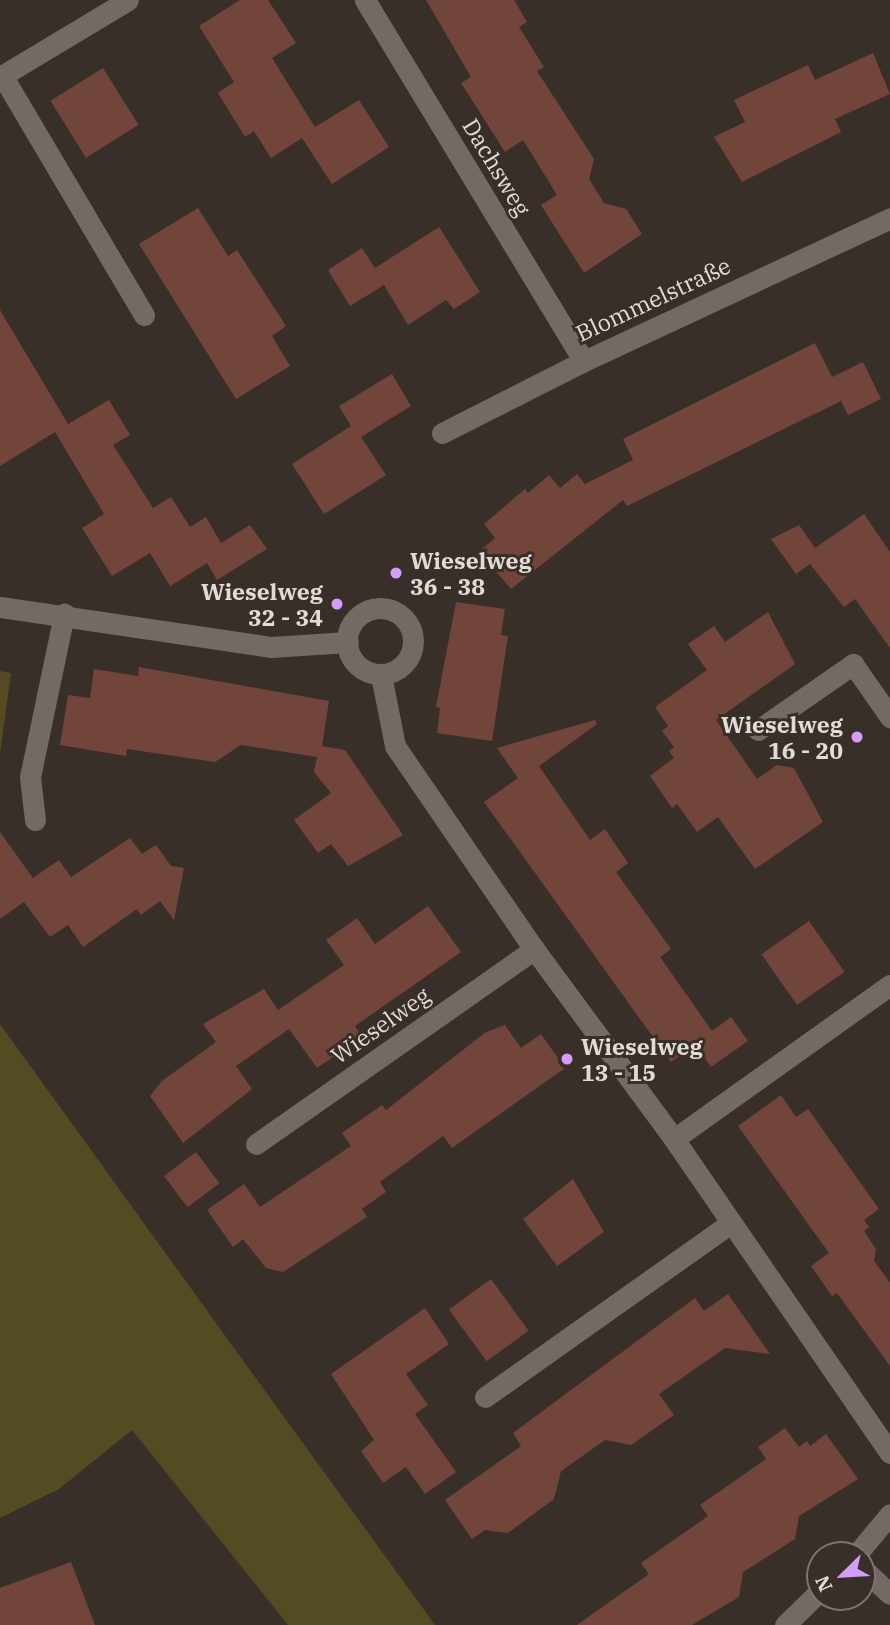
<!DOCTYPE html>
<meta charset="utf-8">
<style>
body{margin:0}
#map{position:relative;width:890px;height:1625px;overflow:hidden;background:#382f29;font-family:"IBM Plex Serif",serif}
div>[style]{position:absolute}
.green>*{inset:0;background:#544b23}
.building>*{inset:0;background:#72453a;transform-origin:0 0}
.minor>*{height:21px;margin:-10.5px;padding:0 10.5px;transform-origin:10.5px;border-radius:10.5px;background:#746a64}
.minor>.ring{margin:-10.5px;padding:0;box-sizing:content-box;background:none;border:21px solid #746a64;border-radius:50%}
.dots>*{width:19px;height:19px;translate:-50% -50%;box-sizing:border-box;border:4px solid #382f29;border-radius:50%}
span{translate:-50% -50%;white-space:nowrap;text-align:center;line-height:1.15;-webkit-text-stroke:6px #382f29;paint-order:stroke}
.street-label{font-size:23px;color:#e2dcd9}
.poi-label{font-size:23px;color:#e2dcd9;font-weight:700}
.left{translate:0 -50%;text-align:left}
.right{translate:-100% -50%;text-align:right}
.north{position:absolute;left:806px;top:1541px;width:70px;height:70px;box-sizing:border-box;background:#382f29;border:2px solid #7c746f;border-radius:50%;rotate:246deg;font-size:19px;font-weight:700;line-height:28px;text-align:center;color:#e2dcd9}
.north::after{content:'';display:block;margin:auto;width:24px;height:32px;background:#d39cfd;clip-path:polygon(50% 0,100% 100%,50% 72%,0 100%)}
</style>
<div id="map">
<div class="green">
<i style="clip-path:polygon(0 671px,11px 673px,0 754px)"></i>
<i style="clip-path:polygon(0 1024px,234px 1348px,435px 1625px,288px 1625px,132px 1430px,59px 1489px,0 1518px)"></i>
</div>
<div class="building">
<i style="clip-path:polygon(240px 0,268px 0,296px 43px,272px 58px,315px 127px,359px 100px,389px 147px,332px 184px,302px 138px,271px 158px,254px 131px,245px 137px,218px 93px,234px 82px,199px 26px)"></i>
<i style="clip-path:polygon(426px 0,514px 0,527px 22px,519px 27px,544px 67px,537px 71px,594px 159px,589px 179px,604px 203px,626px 209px,642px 234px,584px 273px,541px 205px,557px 195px,523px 140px,505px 152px,461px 83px,471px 77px)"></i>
<i style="clip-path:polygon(873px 53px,890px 94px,835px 119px,841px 132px,742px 182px,714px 137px,745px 122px,734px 100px,808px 65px,815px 80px)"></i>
<i style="left:103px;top:68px;width:67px;height:62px;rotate:58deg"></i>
<i style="clip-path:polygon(198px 208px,228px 256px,237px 250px,286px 326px,272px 336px,290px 366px,236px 399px,139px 244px)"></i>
<i style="clip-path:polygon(439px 227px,480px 292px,454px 309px,446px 300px,408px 325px,384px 285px,350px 306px,328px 270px,362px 248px,375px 268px)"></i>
<i style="clip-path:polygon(0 310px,68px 424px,109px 400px,130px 435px,113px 445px,153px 508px,171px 497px,190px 527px,206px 517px,221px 543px,250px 525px,267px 549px,217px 580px,207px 563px,170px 586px,150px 553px,112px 576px,82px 528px,104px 514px,55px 432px,0 466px)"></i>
<i style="clip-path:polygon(815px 343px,832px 377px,863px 362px,881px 399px,848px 415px,841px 401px,627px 506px,623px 500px,511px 589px,479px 552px,495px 538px,484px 524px,525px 489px,528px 493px,549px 475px,560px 488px,577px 474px,585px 484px,633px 460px,623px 439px)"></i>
<i style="clip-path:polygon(392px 374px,411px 406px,361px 437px,386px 475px,324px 514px,292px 464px,351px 426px,339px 406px)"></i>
<i style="clip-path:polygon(864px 514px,890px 552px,890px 648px,855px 599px,844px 607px,810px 564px,796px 574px,771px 539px,799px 525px,815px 548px)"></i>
<i style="clip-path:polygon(456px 602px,505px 609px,501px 635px,508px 636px,492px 741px,437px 733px,440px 708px,436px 707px)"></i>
<i style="clip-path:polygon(768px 612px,795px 664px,716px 720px,757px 779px,777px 765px,794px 768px,823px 822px,755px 869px,718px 817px,697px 832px,677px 804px,672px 808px,650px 776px,674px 758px,669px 751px,674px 747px,662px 731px,668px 726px,655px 707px,707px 670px,688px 644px,714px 626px,725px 642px)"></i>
<i style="clip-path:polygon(139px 667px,329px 701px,322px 746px,345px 750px,403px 835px,348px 866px,331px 844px,318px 853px,294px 820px,331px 793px,314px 772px,317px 757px,241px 745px,215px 762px,127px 749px,126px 756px,60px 745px,68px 695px,90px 698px,94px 669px,138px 676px)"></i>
<i style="clip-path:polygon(595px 720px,597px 724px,539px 766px,590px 840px,605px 829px,628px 863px,616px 872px,671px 949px,660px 957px,712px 1031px,731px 1017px,748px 1041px,711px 1067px,696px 1045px,671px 1062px,484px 802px,518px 778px,497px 748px)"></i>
<i style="clip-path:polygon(0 832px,33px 878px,59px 860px,71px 877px,130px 838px,142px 854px,156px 845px,171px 866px,184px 868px,174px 920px,160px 901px,141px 915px,137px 909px,83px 947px,68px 925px,50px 937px,24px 902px,0 919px)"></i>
<i style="clip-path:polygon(428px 906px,461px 952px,355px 1026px,362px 1037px,317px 1068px,289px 1029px,236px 1066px,252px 1089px,183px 1143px,150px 1096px,162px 1081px,216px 1042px,203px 1024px,264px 989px,278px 1010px,344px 965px,326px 940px,357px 918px,375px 944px)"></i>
<i style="left:809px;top:921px;width:62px;height:58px;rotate:55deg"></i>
<i style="clip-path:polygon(505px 1025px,521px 1048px,541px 1034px,565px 1068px,452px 1148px,443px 1136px,380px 1182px,386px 1192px,362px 1209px,367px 1217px,283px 1272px,266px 1268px,243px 1239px,233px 1247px,207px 1210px,244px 1184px,260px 1207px,351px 1146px,342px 1133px,382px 1105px,386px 1110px,486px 1032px)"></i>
<i style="clip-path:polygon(781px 1095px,796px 1117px,808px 1109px,879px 1209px,864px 1220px,869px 1227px,864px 1231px,876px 1249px,874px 1261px,890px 1283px,890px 1366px,837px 1293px,832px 1296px,811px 1266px,829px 1253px,738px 1126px)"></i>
<i style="left:196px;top:1152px;width:39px;height:40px;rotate:53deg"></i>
<i style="clip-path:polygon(573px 1179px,604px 1232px,557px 1266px,523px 1219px)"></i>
<i style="left:491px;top:1279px;width:64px;height:52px;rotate:54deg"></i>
<i style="clip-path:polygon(728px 1294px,770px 1354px,725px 1348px,659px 1394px,674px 1415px,631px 1445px,605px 1440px,561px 1471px,554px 1499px,508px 1533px,485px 1530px,472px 1539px,445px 1500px,521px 1446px,513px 1433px,695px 1298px,704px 1311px)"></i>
<i style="clip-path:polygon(425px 1308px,449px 1344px,406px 1374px,428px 1405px,415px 1414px,456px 1472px,425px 1494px,406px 1467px,383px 1483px,361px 1451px,374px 1440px,331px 1374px)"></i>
<i style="clip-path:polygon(785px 1428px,799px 1447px,807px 1441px,810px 1446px,826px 1434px,858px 1479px,799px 1516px,795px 1539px,743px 1572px,739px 1597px,692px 1625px,577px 1625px,649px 1574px,641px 1563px,708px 1516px,700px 1505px,766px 1459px,758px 1447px)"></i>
<i style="clip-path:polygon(71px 1562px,95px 1625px,0 1625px,0 1588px)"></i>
</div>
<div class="minor">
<i style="left:365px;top:0;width:422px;rotate:58.8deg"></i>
<i style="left:2px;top:75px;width:279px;rotate:59.4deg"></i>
<i style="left:0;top:77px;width:149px;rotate:-31deg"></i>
<i style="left:442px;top:433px;width:159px;rotate:-26.9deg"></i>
<i style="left:584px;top:361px;width:338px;rotate:-25deg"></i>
<i style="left:0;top:607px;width:274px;rotate:8.4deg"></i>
<i style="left:271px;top:647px;width:77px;rotate:-3.7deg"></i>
<i class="ring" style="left:347px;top:608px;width:45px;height:45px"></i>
<i style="left:381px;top:675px;width:72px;rotate:78.8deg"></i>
<i style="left:395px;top:746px;width:246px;rotate:55.6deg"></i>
<i style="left:534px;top:949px;width:236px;rotate:53.6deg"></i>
<i style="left:674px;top:1139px;width:381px;rotate:55.5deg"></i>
<i style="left:758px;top:730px;width:116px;rotate:-34.8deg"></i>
<i style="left:853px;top:664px;width:65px;rotate:55.1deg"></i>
<i style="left:35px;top:820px;width:43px;rotate:-96.6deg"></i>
<i style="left:30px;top:777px;width:167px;rotate:-78.2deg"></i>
<i style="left:674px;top:1139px;width:265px;rotate:-35.5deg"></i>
<i style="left:256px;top:1144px;width:340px;rotate:-35deg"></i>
<i style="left:485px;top:1397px;width:299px;rotate:-35.3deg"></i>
<i style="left:856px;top:1555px;width:53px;rotate:-50.3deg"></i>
<i style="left:862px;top:1568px;width:38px;rotate:43deg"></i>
<i style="left:785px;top:1625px;width:49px;rotate:-44.2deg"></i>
</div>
<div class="dots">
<i style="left:396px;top:573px;background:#d39cfd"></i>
<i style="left:337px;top:604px;background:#d39cfd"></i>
<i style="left:857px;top:737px;background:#d39cfd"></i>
<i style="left:567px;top:1059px;background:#d39cfd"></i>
</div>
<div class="street-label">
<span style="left:497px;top:167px;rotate:59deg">Dachsweg</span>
<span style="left:653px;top:299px;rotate:-25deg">Blommelstraße</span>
<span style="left:380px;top:1025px;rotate:-35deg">Wieselweg</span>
</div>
<div class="poi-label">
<span class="left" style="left:410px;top:573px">Wieselweg<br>36 - 38</span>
<span class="right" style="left:323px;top:604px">Wieselweg<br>32 - 34</span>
<span class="right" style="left:843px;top:737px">Wieselweg<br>16 - 20</span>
<span class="left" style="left:581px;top:1059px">Wieselweg<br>13 - 15</span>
</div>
<div class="north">N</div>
</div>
